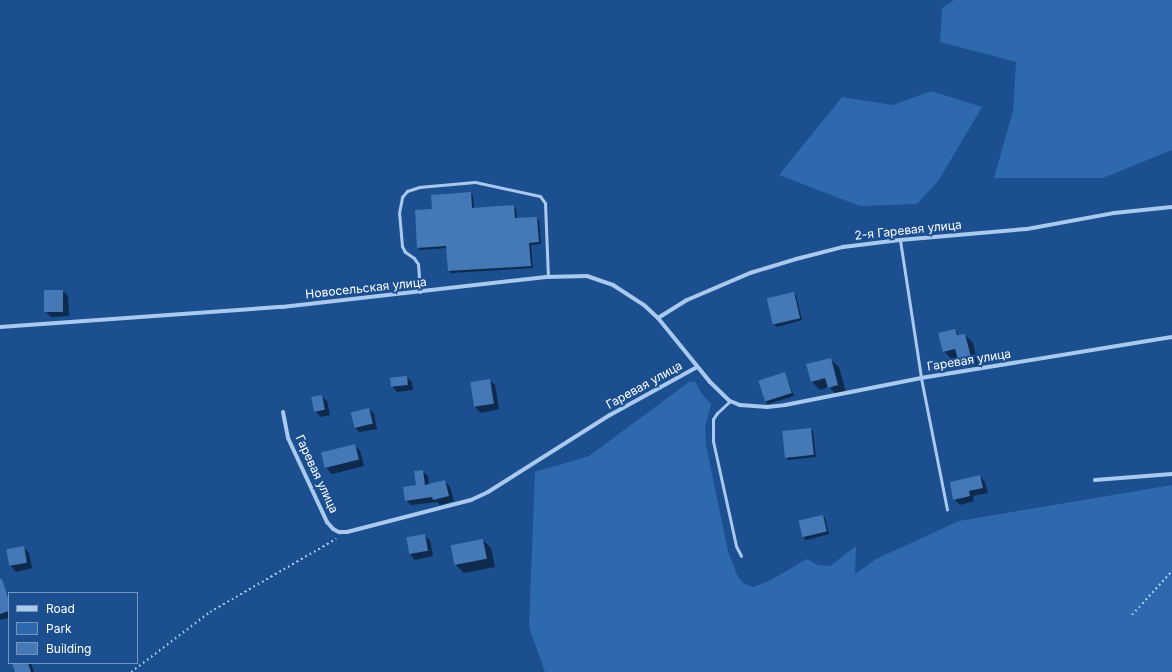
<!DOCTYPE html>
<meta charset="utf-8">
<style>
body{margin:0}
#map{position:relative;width:1172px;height:672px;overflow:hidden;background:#1b4f8f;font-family:Inter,sans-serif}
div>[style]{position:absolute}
.green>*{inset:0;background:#2e69ad}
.shadow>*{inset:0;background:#0007}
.building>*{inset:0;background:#4478b7;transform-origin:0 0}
.path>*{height:2px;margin-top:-1px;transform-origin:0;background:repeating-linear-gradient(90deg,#a9c9ee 0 2px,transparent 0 5px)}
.service>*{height:3px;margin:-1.5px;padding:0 1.5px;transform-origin:1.5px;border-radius:1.5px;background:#a9c9ee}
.minor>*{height:4px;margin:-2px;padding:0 2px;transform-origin:2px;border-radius:2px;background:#a9c9ee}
span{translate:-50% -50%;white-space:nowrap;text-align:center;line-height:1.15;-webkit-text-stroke:4px #1b4f8f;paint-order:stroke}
.street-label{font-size:12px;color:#fff}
.legend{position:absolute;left:8px;top:592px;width:130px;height:72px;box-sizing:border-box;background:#1b4f8f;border:1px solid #7695bc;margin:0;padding:5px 7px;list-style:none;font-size:12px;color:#fff}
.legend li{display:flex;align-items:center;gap:8px;height:20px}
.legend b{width:20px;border:1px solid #7695bc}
</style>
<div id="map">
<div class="green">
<i style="clip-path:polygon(954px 0,1172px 0,1172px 150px,1103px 178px,994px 178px,1013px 111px,1016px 62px,940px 42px,942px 8px)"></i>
<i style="clip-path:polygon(931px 91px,982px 107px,939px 180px,917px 204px,860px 206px,779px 175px,842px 97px,893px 105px)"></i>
<i style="clip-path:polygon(695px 381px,701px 393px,711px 404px,705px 428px,706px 445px,728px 551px,737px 575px,743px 583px,753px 587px,769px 581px,807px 559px,818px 565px,830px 566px,856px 546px,855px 574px,876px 559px,959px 521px,1172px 485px,1172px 672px,545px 672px,529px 627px,535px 472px,589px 456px,689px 382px)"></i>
</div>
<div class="shadow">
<i style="clip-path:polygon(471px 193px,473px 196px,474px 209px,514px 206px,516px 209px,517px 219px,537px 218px,539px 220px,541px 244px,531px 245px,533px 268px,451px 273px,449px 271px,447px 248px,420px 250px,418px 247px,433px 210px)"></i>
<i style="clip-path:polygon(63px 291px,68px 296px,69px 316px,51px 317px,45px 311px)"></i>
<i style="clip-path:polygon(794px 294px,796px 296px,802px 320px,777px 327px,774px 324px)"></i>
<i style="clip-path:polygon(955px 330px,960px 336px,965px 335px,973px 343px,978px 365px,967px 367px,958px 358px,952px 360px,944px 351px)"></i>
<i style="clip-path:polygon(830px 359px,839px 367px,846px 393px,837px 395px,829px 387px,820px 390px,812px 382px)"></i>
<i style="clip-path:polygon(785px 373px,794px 396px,768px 404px,765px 401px)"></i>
<i style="clip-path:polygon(407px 377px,412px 382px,413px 390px,397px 392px,392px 386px)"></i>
<i style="clip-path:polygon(489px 380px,495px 385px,499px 409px,481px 413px,475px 407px)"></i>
<i style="clip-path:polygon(322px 396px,327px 401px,330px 415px,321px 417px,316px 412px)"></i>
<i style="clip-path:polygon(369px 409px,374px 414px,377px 429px,359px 432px,354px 427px,351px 413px)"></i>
<i style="clip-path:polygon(810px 429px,813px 431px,816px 457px,788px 460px,786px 458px,783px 432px)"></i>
<i style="clip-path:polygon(355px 446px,360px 451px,364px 466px,332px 474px,326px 468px)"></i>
<i style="clip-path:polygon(422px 471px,428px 476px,429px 485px,445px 481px,450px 487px,454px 501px,440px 505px,437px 502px,411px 505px,406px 500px,417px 486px)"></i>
<i style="clip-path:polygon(980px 476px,985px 482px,988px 493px,973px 496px,974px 501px,960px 505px,954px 499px)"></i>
<i style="clip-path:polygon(823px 516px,825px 518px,829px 534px,806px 540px,803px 537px)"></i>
<i style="clip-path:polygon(424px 535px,430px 540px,433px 556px,415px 560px,410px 554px)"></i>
<i style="clip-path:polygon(483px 540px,491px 548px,495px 567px,464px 573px,456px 565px)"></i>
<i style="clip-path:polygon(23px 547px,29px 553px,32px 568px,16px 572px,11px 566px)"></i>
<i style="clip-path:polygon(6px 594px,9px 597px,9px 618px,0 620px,0 596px)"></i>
<i style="clip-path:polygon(13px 663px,31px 663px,34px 672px,16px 672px)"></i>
</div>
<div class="building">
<i style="clip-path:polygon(471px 192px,472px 208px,514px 205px,515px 218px,537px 217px,539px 242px,529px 243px,531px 266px,448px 271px,446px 246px,417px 248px,415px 210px,432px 209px,431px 195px)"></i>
<i style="left:44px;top:290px;width:19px;height:22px"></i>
<i style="left:794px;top:292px;width:27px;height:28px;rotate:77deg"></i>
<i style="clip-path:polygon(955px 329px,957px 335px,965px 334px,971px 357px,958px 359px,955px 349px,943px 352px,938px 333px)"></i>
<i style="clip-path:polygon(831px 358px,838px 385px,828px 388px,825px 378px,811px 382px,806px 364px)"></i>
<i style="left:785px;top:372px;width:22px;height:28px;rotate:72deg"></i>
<i style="left:407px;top:376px;width:9px;height:17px;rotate:84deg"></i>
<i style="left:490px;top:379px;width:25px;height:20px;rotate:81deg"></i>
<i style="left:322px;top:395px;width:15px;height:11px;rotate:79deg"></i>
<i style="left:369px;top:408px;width:16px;height:19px;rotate:76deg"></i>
<i style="left:811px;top:428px;width:27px;height:29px;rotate:84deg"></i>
<i style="left:355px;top:444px;width:16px;height:35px;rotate:76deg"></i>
<i style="clip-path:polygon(423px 470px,425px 485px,445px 480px,449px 496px,433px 500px,432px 497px,405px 501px,403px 487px,416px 485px,414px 471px)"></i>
<i style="clip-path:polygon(980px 475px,983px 488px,969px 491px,970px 496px,953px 500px,950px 482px)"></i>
<i style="left:823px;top:515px;width:17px;height:25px;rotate:77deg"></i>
<i style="left:425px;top:534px;width:17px;height:19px;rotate:80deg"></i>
<i style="left:483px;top:539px;width:20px;height:33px;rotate:79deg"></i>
<i style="left:24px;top:546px;width:17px;height:18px;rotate:80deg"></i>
<i style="clip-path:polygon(0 579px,2px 579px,9px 601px,9px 611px,0 614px)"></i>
<i style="clip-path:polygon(12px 663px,28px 663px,31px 672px,15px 672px)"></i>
</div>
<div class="path">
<i style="left:1132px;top:615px;width:59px;rotate:-47.7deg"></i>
<i style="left:131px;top:672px;width:99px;rotate:-37.2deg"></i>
<i style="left:210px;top:612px;width:146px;rotate:-30.1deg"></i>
</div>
<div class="service">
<i style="left:900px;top:240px;width:140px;rotate:81.3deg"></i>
<i style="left:921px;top:378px;width:134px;rotate:78.8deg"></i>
<i style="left:420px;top:292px;width:28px;rotate:-94deg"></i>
<i style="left:418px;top:264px;width:7px;rotate:-124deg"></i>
<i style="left:414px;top:258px;width:11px;rotate:-146deg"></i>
<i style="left:405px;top:252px;width:7px;rotate:-117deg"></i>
<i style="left:402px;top:246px;width:33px;rotate:-95deg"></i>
<i style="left:399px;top:213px;width:16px;rotate:-79deg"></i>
<i style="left:402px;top:197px;width:8px;rotate:-50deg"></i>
<i style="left:407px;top:191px;width:13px;rotate:-18deg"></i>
<i style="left:419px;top:187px;width:56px;rotate:-5.1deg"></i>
<i style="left:475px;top:182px;width:66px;rotate:12.2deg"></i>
<i style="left:540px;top:196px;width:9px;rotate:54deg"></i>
<i style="left:545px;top:203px;width:74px;rotate:87.7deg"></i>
<i style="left:730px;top:401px;width:18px;rotate:137deg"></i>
<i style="left:717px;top:413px;width:7px;rotate:124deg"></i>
<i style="left:713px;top:419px;width:22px;rotate:90deg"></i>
<i style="left:713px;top:441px;width:107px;rotate:77.6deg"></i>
<i style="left:736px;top:546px;width:11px;rotate:63deg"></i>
</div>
<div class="minor">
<i style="left:658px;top:318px;width:34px;rotate:-32deg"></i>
<i style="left:687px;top:300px;width:69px;rotate:-23.2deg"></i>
<i style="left:750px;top:273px;width:48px;rotate:-16.9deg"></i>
<i style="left:796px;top:259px;width:49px;rotate:-14.3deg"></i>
<i style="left:843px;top:247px;width:57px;rotate:-7deg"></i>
<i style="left:900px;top:240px;width:127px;rotate:-5deg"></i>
<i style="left:1027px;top:229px;width:88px;rotate:-10.4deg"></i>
<i style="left:1114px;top:213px;width:58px;rotate:-5.9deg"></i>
<i style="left:0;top:327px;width:283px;rotate:-4.1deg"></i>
<i style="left:282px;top:307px;width:266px;rotate:-6.5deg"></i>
<i style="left:546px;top:277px;width:41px;rotate:-1.4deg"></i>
<i style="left:587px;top:276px;width:28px;rotate:19deg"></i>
<i style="left:613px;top:285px;width:37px;rotate:33deg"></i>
<i style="left:644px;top:305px;width:19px;rotate:43deg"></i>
<i style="left:658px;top:318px;width:82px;rotate:50.9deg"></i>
<i style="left:710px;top:382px;width:28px;rotate:44deg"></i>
<i style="left:730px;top:401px;width:11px;rotate:22deg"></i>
<i style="left:740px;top:405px;width:27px;rotate:4deg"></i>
<i style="left:767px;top:407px;width:18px;rotate:-6deg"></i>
<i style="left:785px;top:405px;width:139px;rotate:-11.2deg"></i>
<i style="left:921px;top:378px;width:254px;rotate:-9.3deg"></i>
<i style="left:283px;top:412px;width:26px;rotate:79deg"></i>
<i style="left:288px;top:438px;width:93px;rotate:65.1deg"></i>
<i style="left:327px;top:522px;width:9px;rotate:49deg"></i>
<i style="left:333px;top:529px;width:7px;rotate:27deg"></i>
<i style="left:339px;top:532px;width:8px"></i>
<i style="left:347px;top:532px;width:128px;rotate:-14.5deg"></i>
<i style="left:471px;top:500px;width:19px;rotate:-25deg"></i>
<i style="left:488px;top:492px;width:144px;rotate:-32.3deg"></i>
<i style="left:610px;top:415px;width:99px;rotate:-28.9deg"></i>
<i style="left:1095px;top:480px;width:77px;rotate:-4.5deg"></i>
</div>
<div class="street-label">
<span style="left:908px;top:230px;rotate:-6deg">2-я Гаревая улица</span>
<span style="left:366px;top:288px;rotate:-6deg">Новосельская улица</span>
<span style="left:969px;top:360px;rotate:-9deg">Гаревая улица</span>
<span style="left:644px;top:385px;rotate:-29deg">Гаревая улица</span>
<span style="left:317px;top:474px;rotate:65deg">Гаревая улица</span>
</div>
<ul class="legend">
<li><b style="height:5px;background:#a9c9ee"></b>Road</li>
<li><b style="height:11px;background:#2e69ad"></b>Park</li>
<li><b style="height:11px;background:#4478b7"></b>Building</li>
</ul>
</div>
